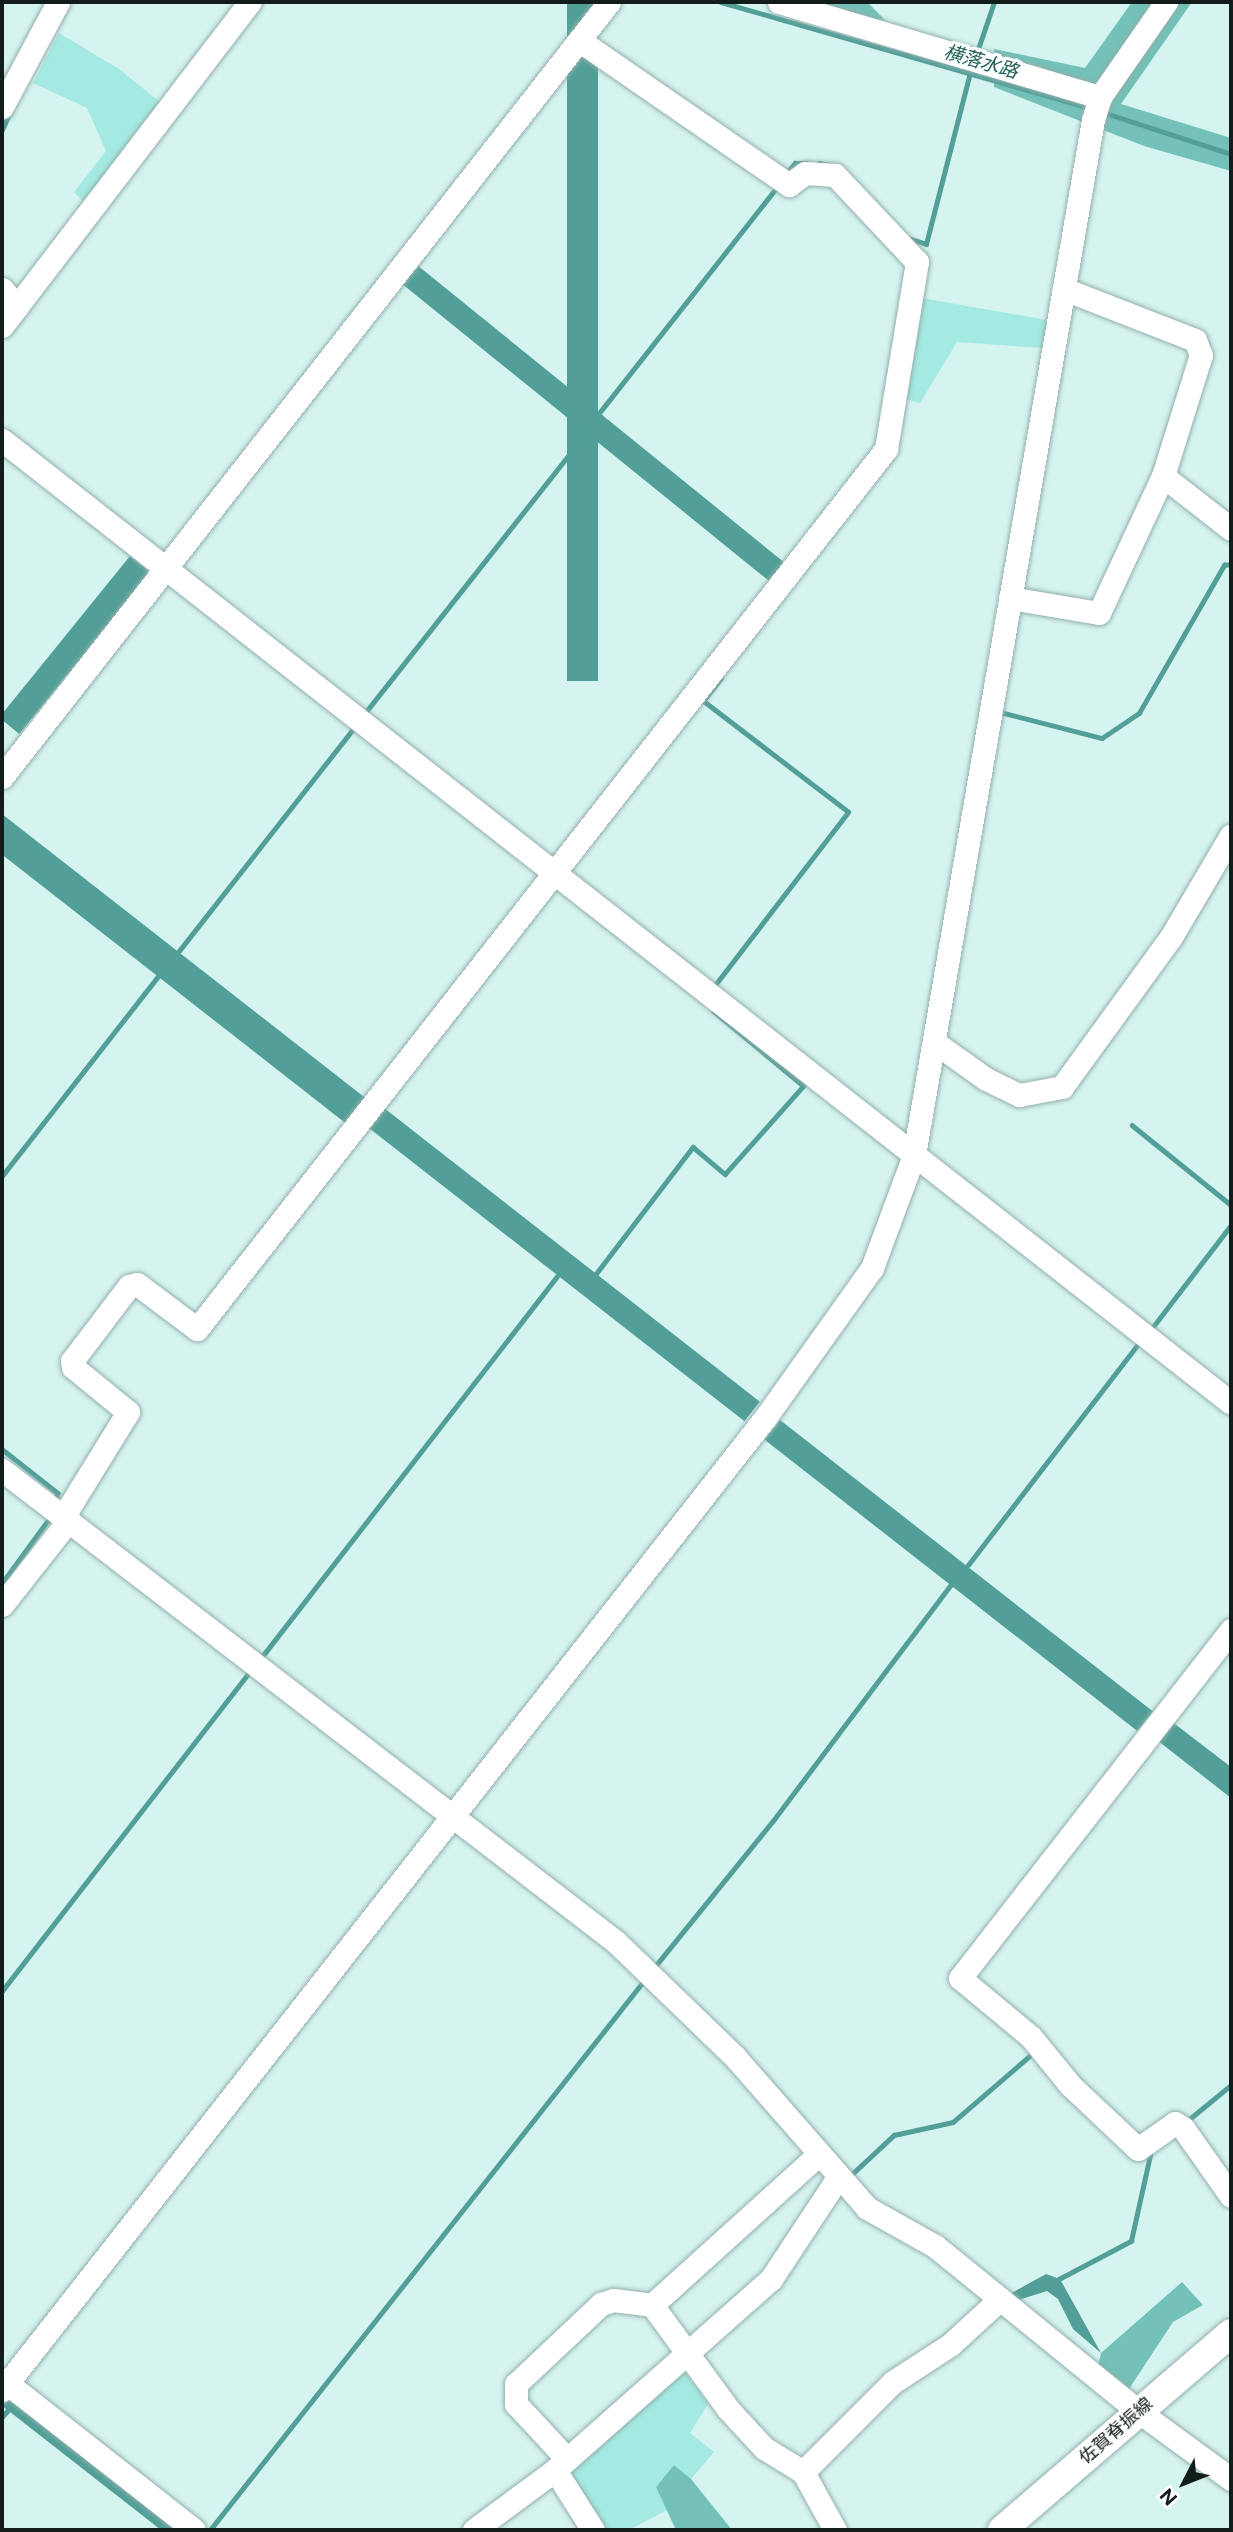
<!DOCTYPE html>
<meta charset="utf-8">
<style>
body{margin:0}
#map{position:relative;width:1233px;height:2532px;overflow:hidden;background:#d5f3ef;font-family:"Public Sans","Noto Sans JP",sans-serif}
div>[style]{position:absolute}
.green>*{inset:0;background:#a4e9e2}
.forest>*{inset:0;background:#73c1b9}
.water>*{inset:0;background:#519f98;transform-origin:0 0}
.stream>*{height:4.5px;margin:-2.25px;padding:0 2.25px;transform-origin:2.25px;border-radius:2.25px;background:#519f98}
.roads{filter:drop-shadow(0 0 2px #93afac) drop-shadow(0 0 2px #93afac)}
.minor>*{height:23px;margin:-11.5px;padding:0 11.5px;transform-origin:11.5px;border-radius:11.5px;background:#fff}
.major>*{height:28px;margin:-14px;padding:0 14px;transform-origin:14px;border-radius:14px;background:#fff}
span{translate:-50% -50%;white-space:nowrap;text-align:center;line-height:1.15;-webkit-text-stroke:6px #fff;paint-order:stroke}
.street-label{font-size:18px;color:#121d1b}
.water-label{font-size:19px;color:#20615b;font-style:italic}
.frame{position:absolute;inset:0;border:4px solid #121d1b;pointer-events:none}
.north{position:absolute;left:1149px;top:2448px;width:70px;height:70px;-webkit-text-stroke:5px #fff;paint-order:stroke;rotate:228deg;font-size:19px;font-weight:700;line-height:28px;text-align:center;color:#121d1b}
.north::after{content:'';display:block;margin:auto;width:24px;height:32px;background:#121d1b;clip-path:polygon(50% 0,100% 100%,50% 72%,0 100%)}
</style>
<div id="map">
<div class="green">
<i style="clip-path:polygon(59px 33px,119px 69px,165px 106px,87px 205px,74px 192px,106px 151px,87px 108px,33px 83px)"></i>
<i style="clip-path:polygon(916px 297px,1047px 320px,1042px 348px,957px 342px,920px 403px,901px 398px)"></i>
<i style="clip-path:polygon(684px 2371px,708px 2404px,690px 2433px,714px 2452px,691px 2479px,674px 2465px,656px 2487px,667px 2510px,629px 2530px,604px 2530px,564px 2473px)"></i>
</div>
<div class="forest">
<i style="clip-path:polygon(805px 2px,867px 2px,885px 20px,858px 17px)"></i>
<i style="clip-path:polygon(1132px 2px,1192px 2px,1121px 104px,1231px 138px,1231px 171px,1144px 146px,994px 87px,994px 49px,1085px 68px)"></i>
<i style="clip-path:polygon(1182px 2282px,1203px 2305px,1173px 2322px,1125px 2395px,1097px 2372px,1101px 2353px)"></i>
<i style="clip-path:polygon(674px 2465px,691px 2479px,732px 2530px,676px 2530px,656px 2487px)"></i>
</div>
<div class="water">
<i style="left:567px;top:2px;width:31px;height:679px"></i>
<i style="left:417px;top:265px;width:472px;height:24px;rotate:39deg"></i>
<i style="left:130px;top:556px;width:26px;height:208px;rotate:39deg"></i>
<i style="left:2px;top:814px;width:462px;height:32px;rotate:38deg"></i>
<i style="left:384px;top:1108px;width:477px;height:25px;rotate:38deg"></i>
<i style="left:780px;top:1420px;width:473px;height:25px;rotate:38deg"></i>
<i style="clip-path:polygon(1171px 1721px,1231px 1767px,1231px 1798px,1157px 1740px)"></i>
<i style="clip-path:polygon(1046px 2274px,1060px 2279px,1101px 2353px,1073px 2329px,1058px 2299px,1047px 2291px,1015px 2301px,990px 2321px,1008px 2295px)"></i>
<i style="left:11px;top:2395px;width:218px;height:14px;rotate:38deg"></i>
</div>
<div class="stream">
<i style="left:721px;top:2px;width:384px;rotate:16deg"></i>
<i style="left:977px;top:52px;width:53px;rotate:-71.2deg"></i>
<i style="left:1102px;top:112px;width:136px;rotate:18deg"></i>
<i style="left:2px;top:130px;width:20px;rotate:-66deg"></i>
<i style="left:819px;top:163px;width:18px;rotate:13deg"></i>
<i style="left:786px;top:174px;width:14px;rotate:-51deg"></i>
<i style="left:795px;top:163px;width:12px"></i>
<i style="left:911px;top:239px;width:16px;rotate:18deg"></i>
<i style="left:926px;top:244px;width:177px;rotate:-75.6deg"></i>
<i style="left:600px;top:412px;width:286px;rotate:-51.8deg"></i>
<i style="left:1000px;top:712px;width:105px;rotate:14.3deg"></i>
<i style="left:1102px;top:738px;width:45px;rotate:-34deg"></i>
<i style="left:1139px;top:713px;width:171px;rotate:-60.1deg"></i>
<i style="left:1224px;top:565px;width:7px;rotate:-8deg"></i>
<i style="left:365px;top:713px;width:358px;rotate:-51.7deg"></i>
<i style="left:179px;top:951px;width:281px;rotate:-51.9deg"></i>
<i style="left:715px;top:985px;width:218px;rotate:-52.4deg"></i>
<i style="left:848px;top:812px;width:183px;rotate:-142.6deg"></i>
<i style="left:703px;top:701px;width:29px;rotate:-52deg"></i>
<i style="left:1132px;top:1125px;width:127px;rotate:38.9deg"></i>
<i style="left:2px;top:1176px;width:266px;rotate:-52deg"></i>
<i style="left:595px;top:1275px;width:161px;rotate:-52.6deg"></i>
<i style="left:693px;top:1147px;width:42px;rotate:40.2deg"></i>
<i style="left:725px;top:1174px;width:118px;rotate:-48.4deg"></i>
<i style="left:803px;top:1086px;width:116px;rotate:-140.3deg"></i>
<i style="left:1152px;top:1328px;width:130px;rotate:-52.5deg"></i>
<i style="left:2px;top:1449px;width:71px;rotate:38.2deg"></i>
<i style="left:58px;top:1493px;width:9px;rotate:111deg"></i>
<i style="left:968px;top:1565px;width:282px;rotate:-52.4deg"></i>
<i style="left:2px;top:1583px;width:83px;rotate:-53.8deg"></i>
<i style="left:261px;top:1658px;width:482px;rotate:-52.2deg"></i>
<i style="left:657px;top:1964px;width:183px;rotate:-51deg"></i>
<i style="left:772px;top:1822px;width:299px;rotate:-53deg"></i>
<i style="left:2px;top:1991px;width:405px;rotate:-52.2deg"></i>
<i style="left:1187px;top:2121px;width:57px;rotate:-39.3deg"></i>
<i style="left:850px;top:2176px;width:60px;rotate:-43deg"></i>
<i style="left:894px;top:2135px;width:60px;rotate:-12.4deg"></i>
<i style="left:953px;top:2122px;width:106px;rotate:-40.8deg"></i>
<i style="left:1057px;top:2280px;width:84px;rotate:-27.8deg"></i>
<i style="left:1131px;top:2241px;width:92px;rotate:-77.5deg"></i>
<i style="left:2px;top:2417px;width:9px;rotate:-49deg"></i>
<i style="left:210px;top:2530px;width:698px;rotate:-51.69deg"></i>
</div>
<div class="roads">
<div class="minor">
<i style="left:779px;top:2px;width:335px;rotate:16.5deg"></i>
<i style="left:2px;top:107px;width:119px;rotate:-61.9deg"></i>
<i style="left:2px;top:289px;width:23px;rotate:49deg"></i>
<i style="left:2px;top:326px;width:408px;rotate:-52.6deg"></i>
<i style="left:2px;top:440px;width:1561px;rotate:38.08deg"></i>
<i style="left:1163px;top:476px;width:86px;rotate:37.9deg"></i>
<i style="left:1010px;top:598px;width:90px;rotate:9.6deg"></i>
<i style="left:1099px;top:613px;width:151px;rotate:-65deg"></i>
<i style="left:1163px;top:476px;width:127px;rotate:-72.6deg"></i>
<i style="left:1201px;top:355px;width:16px;rotate:-112deg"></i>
<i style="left:1195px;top:340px;width:141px;rotate:-158.7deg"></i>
<i style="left:2px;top:777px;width:984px;rotate:-51.93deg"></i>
<i style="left:934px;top:1042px;width:64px;rotate:35.4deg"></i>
<i style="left:986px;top:1079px;width:37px;rotate:26deg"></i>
<i style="left:1019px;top:1095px;width:44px;rotate:-10.5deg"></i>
<i style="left:1062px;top:1087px;width:185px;rotate:-54deg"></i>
<i style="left:1171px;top:937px;width:118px;rotate:-59.5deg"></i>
<i style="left:2px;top:1470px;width:774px;rotate:37.55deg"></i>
<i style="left:616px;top:1942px;width:165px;rotate:44deg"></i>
<i style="left:735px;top:2057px;width:201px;rotate:48.8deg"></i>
<i style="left:867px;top:2208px;width:78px;rotate:29.2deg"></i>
<i style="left:935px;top:2246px;width:262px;rotate:39.1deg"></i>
<i style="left:1138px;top:2411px;width:115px;rotate:36.2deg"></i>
<i style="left:2px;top:1605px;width:102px;rotate:-51.8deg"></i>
<i style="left:65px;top:1525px;width:16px;rotate:-79deg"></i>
<i style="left:68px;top:1509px;width:114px;rotate:-58.3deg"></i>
<i style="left:128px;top:1412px;width:71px;rotate:-140.7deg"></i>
<i style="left:73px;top:1367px;width:6px;rotate:-99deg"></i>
<i style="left:72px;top:1361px;width:94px;rotate:-52.8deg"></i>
<i style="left:129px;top:1286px;width:8px;rotate:-14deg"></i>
<i style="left:137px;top:1284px;width:75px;rotate:36.9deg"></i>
<i style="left:197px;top:1329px;width:1118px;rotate:-51.94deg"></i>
<i style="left:886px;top:449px;width:190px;rotate:-80.6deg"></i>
<i style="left:917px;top:262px;width:120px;rotate:-133.3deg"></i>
<i style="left:835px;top:175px;width:30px;rotate:-176deg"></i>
<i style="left:805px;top:173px;width:20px;rotate:143deg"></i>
<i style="left:789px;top:185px;width:255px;rotate:-145.4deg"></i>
<i style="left:1231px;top:1630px;width:441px;rotate:127.9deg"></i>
<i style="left:960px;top:1978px;width:92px;rotate:39.7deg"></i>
<i style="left:1031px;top:2037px;width:62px;rotate:50.9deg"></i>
<i style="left:1070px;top:2085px;width:93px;rotate:43.3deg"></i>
<i style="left:1138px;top:2149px;width:45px;rotate:-35.1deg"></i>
<i style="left:1175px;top:2123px;width:9px;rotate:32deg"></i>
<i style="left:1183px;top:2128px;width:83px;rotate:54.8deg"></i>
<i style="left:652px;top:2305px;width:224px;rotate:-42.1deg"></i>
<i style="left:8px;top:2384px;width:236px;rotate:38.1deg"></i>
<i style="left:2px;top:2390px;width:1236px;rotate:-51.87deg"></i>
<i style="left:765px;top:1418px;width:184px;rotate:-54.5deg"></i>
<i style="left:872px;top:1268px;width:121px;rotate:-69.6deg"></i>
<i style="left:914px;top:1155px;width:1050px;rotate:-80.19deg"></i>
<i style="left:1093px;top:120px;width:24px;rotate:-73deg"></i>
<i style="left:1100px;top:97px;width:116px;rotate:-55.2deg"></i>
<i style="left:567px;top:2459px;width:75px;rotate:-132.8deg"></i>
<i style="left:516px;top:2404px;width:20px;rotate:-90deg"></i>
<i style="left:516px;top:2384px;width:117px;rotate:-43.3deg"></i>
<i style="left:601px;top:2304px;width:13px;rotate:-18deg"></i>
<i style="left:613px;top:2300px;width:39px;rotate:7deg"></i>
<i style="left:652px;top:2305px;width:129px;rotate:53.8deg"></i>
<i style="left:728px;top:2409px;width:53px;rotate:47.3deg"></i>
<i style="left:764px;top:2448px;width:46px;rotate:31.6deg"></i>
<i style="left:803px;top:2472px;width:66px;rotate:61.1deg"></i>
<i style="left:555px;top:2470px;width:71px;rotate:57.7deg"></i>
<i style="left:803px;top:2472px;width:127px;rotate:-45deg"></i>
<i style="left:893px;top:2382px;width:68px;rotate:-33deg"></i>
<i style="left:950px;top:2345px;width:68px;rotate:-42.6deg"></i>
<i style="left:474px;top:2530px;width:101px;rotate:-36.5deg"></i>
<i style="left:555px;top:2470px;width:288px;rotate:-41.5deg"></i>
<i style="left:771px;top:2279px;width:120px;rotate:-56.6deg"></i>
</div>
<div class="major">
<i style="left:1002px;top:2530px;width:302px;rotate:-40.7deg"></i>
</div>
</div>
<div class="street-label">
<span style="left:1116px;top:2431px;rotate:-41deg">佐賀脊振線</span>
</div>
<div class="water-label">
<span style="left:981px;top:62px;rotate:16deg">横落水路</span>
</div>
<div class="frame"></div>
<div class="north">N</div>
</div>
